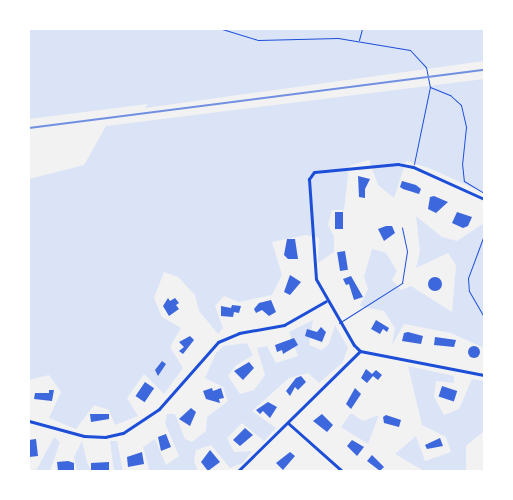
<!DOCTYPE html>
<style>
body{margin:0}
#map{position:relative;width:513px;height:500px;overflow:hidden;background:#f2f2f2;font-family:"Open Sans",sans-serif}
div>[style]{position:absolute}
.green>*{inset:0;background:#dbe4f7}
.building>*{inset:0;background:#3d67dc;transform-origin:0 0}
.round{border-radius:50%}
.path>*{height:1px;margin:-0.5px;padding:0 0.5px;transform-origin:0.5px;border-radius:0.5px;background:#1d4ed8}
.service>*{height:1px;margin:-0.5px;padding:0 0.5px;transform-origin:0.5px;border-radius:0.5px;background:#1d4ed8}
.minor>*{height:3px;margin:-1.5px;padding:0 1.5px;transform-origin:1.5px;border-radius:1.5px;background:#1d4ed8}
.rail>*{height:2px;margin:-1px;padding:0 1px;transform-origin:1px;border-radius:1px;background:#7290e2}
span{translate:-50% -50%;white-space:nowrap;text-align:center;line-height:1.15;-webkit-text-stroke:5px #fff;paint-order:stroke}
.frame{position:absolute;inset:0;border:30px solid #fff;pointer-events:none}
</style>
<div id="map">
<div class="green">
<i style="clip-path:polygon(29px 29px,484px 29px,484px 61px,145px 108px,148px 104px,29px 119px)"></i>
<i style="clip-path:polygon(484px 79px,484px 193px,429px 168px,406px 161px,394px 198px,378px 185px,369px 160px,349px 166px,344px 210px,332px 210px,328px 225px,334px 236px,334px 252px,318px 263px,319px 238px,306px 235px,272px 242px,282px 275px,272px 295px,239px 302px,224px 296px,215px 306px,223px 328px,218px 334px,199px 311px,195px 295px,178px 277px,164px 272px,154px 298px,162px 317px,181px 328px,170px 347px,183px 368px,164px 394px,144px 374px,127px 398px,138px 416px,115px 425px,109px 410px,94px 405px,76px 429px,49px 418px,61px 392px,49px 375px,29px 380px,29px 179px,84px 165px,106px 126px)"></i>
<i style="clip-path:polygon(416px 216px,442px 237px,457px 241px,484px 223px,484px 348px,451px 333px,404px 324px,392px 345px,395px 328px,384px 311px,360px 306px,368px 289px,364px 277px,372px 249px,386px 253px,397px 271px,392px 280px,401px 290px,411px 286px,452px 312px,456px 265px,448px 253px,416px 268px,420px 251px)"></i>
<i style="clip-path:polygon(313px 320px,309px 345px,322px 350px,329px 344px,335px 325px,348px 348px,342px 363px,319px 383px,308px 373px,289px 378px,252px 411px,276px 428px,264px 441px,242px 423px,227px 438px,234px 452px,252px 451px,243px 463px,230px 468px,211px 445px,196px 450px,194px 462px,198px 471px,146px 471px,149px 469px,143px 447px,155px 439px,166px 465px,179px 456px,165px 423px,167px 414px,175px 414px,185px 439px,192px 442px,206px 431px,207px 417px,228px 401px,223px 387px,205px 378px,216px 353px,224px 346px,247px 343px,253px 355px,235px 366px,228px 376px,240px 394px,254px 390px,265px 375px,257px 348px,267px 346px,276px 363px,298px 356px,289px 332px)"></i>
<i style="clip-path:polygon(408px 366px,454px 376px,454px 383px,436px 381px,434px 397px,444px 415px,459px 409px,472px 379px,484px 381px,484px 431px,466px 446px,466px 471px,424px 471px,395px 454px,416px 436px,425px 461px,451px 452px,446px 437px,422px 425px)"></i>
<i style="clip-path:polygon(351px 413px,363px 421px,379px 415px,368px 444px,341px 427px)"></i>
<i style="clip-path:polygon(54px 437px,60px 442px,50px 471px,29px 471px,37px 469px)"></i>
<i style="clip-path:polygon(82px 441px,87px 462px,91px 471px,77px 471px,74px 457px)"></i>
<i style="clip-path:polygon(110px 441px,117px 441px,123px 471px,114px 471px)"></i>
</div>
<div class="building">
<i style="clip-path:polygon(358px 176px,370px 179px,365px 189px,365px 198px,359px 197px)"></i>
<i style="clip-path:polygon(402px 181px,416px 185px,421px 189px,419px 194px,403px 189px,400px 187px)"></i>
<i style="clip-path:polygon(434px 196px,448px 202px,436px 213px,428px 209px,430px 197px)"></i>
<i style="left:335px;top:212px;width:8px;height:17px"></i>
<i style="clip-path:polygon(457px 212px,472px 217px,468px 226px,463px 228px,452px 223px)"></i>
<i style="clip-path:polygon(386px 226px,392px 226px,395px 233px,384px 241px,378px 229px)"></i>
<i style="clip-path:polygon(287px 239px,295px 239px,298px 259px,288px 259px,284px 255px)"></i>
<i style="left:345px;top:251px;width:19px;height:8px;rotate:81deg"></i>
<i style="clip-path:polygon(290px 275px,301px 282px,290px 295px,284px 292px)"></i>
<i style="clip-path:polygon(351px 276px,363px 297px,354px 300px,349px 284px,346px 285px,343px 279px)"></i>
<i class="round" style="left:428px;top:277px;width:14px;height:14px"></i>
<i style="clip-path:polygon(168px 298px,170px 301px,175px 298px,179px 303px,176px 305px,179px 309px,169px 316px,163px 306px)"></i>
<i style="clip-path:polygon(271px 300px,276px 312px,269px 316px,262px 310px,256px 313px,254px 309px,259px 303px)"></i>
<i style="clip-path:polygon(232px 305px,241px 306px,239px 313px,234px 312px,233px 317px,221px 316px,221px 306px,231px 308px)"></i>
<i style="clip-path:polygon(376px 320px,389px 328px,387px 332px,383px 329px,380px 334px,371px 329px)"></i>
<i style="clip-path:polygon(321px 327px,326px 332px,322px 342px,305px 336px,307px 329px,317px 332px)"></i>
<i style="clip-path:polygon(408px 332px,423px 336px,421px 344px,402px 341px,404px 333px)"></i>
<i style="clip-path:polygon(190px 336px,194px 340px,183px 354px,179px 351px,184px 347px,179px 342px)"></i>
<i style="clip-path:polygon(435px 337px,456px 340px,454px 347px,434px 345px)"></i>
<i style="clip-path:polygon(294px 338px,298px 345px,283px 354px,282px 350px,277px 352px,275px 345px)"></i>
<i class="round" style="left:468px;top:346px;width:12px;height:12px"></i>
<i style="clip-path:polygon(162px 361px,166px 364px,158px 376px,155px 370px)"></i>
<i style="clip-path:polygon(249px 362px,254px 368px,243px 380px,234px 371px)"></i>
<i style="clip-path:polygon(366px 369px,372px 374px,376px 370px,382px 375px,378px 380px,373px 376px,367px 383px,361px 378px)"></i>
<i style="clip-path:polygon(301px 376px,306px 382px,298px 390px,295px 387px,290px 396px,286px 391px,296px 378px)"></i>
<i style="left:145px;top:382px;width:11px;height:17px;rotate:34deg"></i>
<i style="left:442px;top:386px;width:16px;height:11px;rotate:18deg"></i>
<i style="clip-path:polygon(212px 388px,213px 391px,221px 388px,224px 398px,219px 399px,220px 403px,206px 399px,203px 391px)"></i>
<i style="clip-path:polygon(355px 388px,361px 394px,351px 409px,346px 404px)"></i>
<i style="clip-path:polygon(49px 390px,54px 390px,52px 401px,34px 399px,35px 393px,49px 393px)"></i>
<i style="clip-path:polygon(268px 402px,277px 407px,270px 418px,263px 411px,260px 414px,256px 410px)"></i>
<i style="clip-path:polygon(191px 408px,196px 412px,190px 426px,179px 419px)"></i>
<i style="clip-path:polygon(90px 414px,109px 414px,109px 419px,91px 422px)"></i>
<i style="clip-path:polygon(322px 414px,333px 425px,327px 432px,313px 421px)"></i>
<i style="clip-path:polygon(386px 415px,401px 420px,399px 427px,384px 423px,383px 417px)"></i>
<i style="clip-path:polygon(245px 428px,253px 435px,240px 446px,233px 440px)"></i>
<i style="clip-path:polygon(166px 434px,171px 447px,161px 451px,158px 437px)"></i>
<i style="clip-path:polygon(440px 438px,443px 446px,427px 449px,425px 445px)"></i>
<i style="clip-path:polygon(36px 439px,38px 456px,29px 457px,29px 440px)"></i>
<i style="clip-path:polygon(352px 440px,364px 447px,357px 456px,347px 446px)"></i>
<i style="clip-path:polygon(210px 450px,220px 462px,208px 471px,201px 462px)"></i>
<i style="clip-path:polygon(142px 452px,144px 464px,128px 467px,127px 457px)"></i>
<i style="clip-path:polygon(290px 452px,295px 456px,283px 470px,276px 463px)"></i>
<i style="clip-path:polygon(372px 455px,384px 467px,380px 471px,367px 461px)"></i>
<i style="clip-path:polygon(68px 461px,74px 463px,74px 470px,58px 471px,57px 462px)"></i>
<i style="clip-path:polygon(109px 462px,109px 471px,91px 470px,91px 463px)"></i>
</div>
<div class="path">
<i style="left:222px;top:29px;width:38px;rotate:17deg"></i>
<i style="left:258px;top:40px;width:80px;rotate:-1.4deg"></i>
<i style="left:338px;top:38px;width:73px;rotate:9.5deg"></i>
<i style="left:410px;top:50px;width:23px;rotate:47deg"></i>
<i style="left:426px;top:67px;width:20px;rotate:79deg"></i>
<i style="left:430px;top:87px;width:22px;rotate:22deg"></i>
<i style="left:450px;top:95px;width:15px;rotate:42deg"></i>
<i style="left:461px;top:105px;width:23px;rotate:77deg"></i>
<i style="left:466px;top:127px;width:36px;rotate:96deg"></i>
<i style="left:462px;top:163px;width:18px;rotate:84deg"></i>
<i style="left:464px;top:181px;width:23px;rotate:31deg"></i>
<i style="left:359px;top:40px;width:11px;rotate:-75deg"></i>
<i style="left:414px;top:164px;width:79px;rotate:-78.3deg"></i>
<i style="left:484px;top:235px;width:46px;rotate:110.4deg"></i>
<i style="left:468px;top:278px;width:13px;rotate:86deg"></i>
<i style="left:469px;top:291px;width:30px;rotate:60deg"></i>
</div>
<div class="service">
<i style="left:339px;top:323px;width:75px;rotate:-32.4deg"></i>
<i style="left:402px;top:283px;width:32px;rotate:-81deg"></i>
<i style="left:407px;top:251px;width:24px;rotate:-102deg"></i>
</div>
<div class="minor">
<i style="left:484px;top:199px;width:78px;rotate:-155.7deg"></i>
<i style="left:413px;top:167px;width:15px;rotate:-169deg"></i>
<i style="left:398px;top:164px;width:84px;rotate:174.6deg"></i>
<i style="left:314px;top:172px;width:9px;rotate:126deg"></i>
<i style="left:309px;top:179px;width:100px;rotate:86deg"></i>
<i style="left:316px;top:279px;width:76px;rotate:60.1deg"></i>
<i style="left:354px;top:345px;width:8px;rotate:45deg"></i>
<i style="left:360px;top:351px;width:126px;rotate:11deg"></i>
<i style="left:29px;top:421px;width:57px;rotate:15.3deg"></i>
<i style="left:84px;top:436px;width:21px;rotate:3deg"></i>
<i style="left:105px;top:437px;width:18px;rotate:-13deg"></i>
<i style="left:123px;top:433px;width:43px;rotate:-33.7deg"></i>
<i style="left:159px;top:409px;width:89px;rotate:-48.6deg"></i>
<i style="left:218px;top:342px;width:23px;rotate:-23deg"></i>
<i style="left:239px;top:333px;width:46px;rotate:-10.1deg"></i>
<i style="left:284px;top:325px;width:48px;rotate:-29.7deg"></i>
<i style="left:288px;top:423px;width:72px;rotate:41.6deg"></i>
<i style="left:238px;top:471px;width:171px;rotate:-44.5deg"></i>
</div>
<div class="rail">
<i style="left:29px;top:128px;width:459px;rotate:-7.3deg"></i>
</div>
<div class="frame"></div>
</div>
